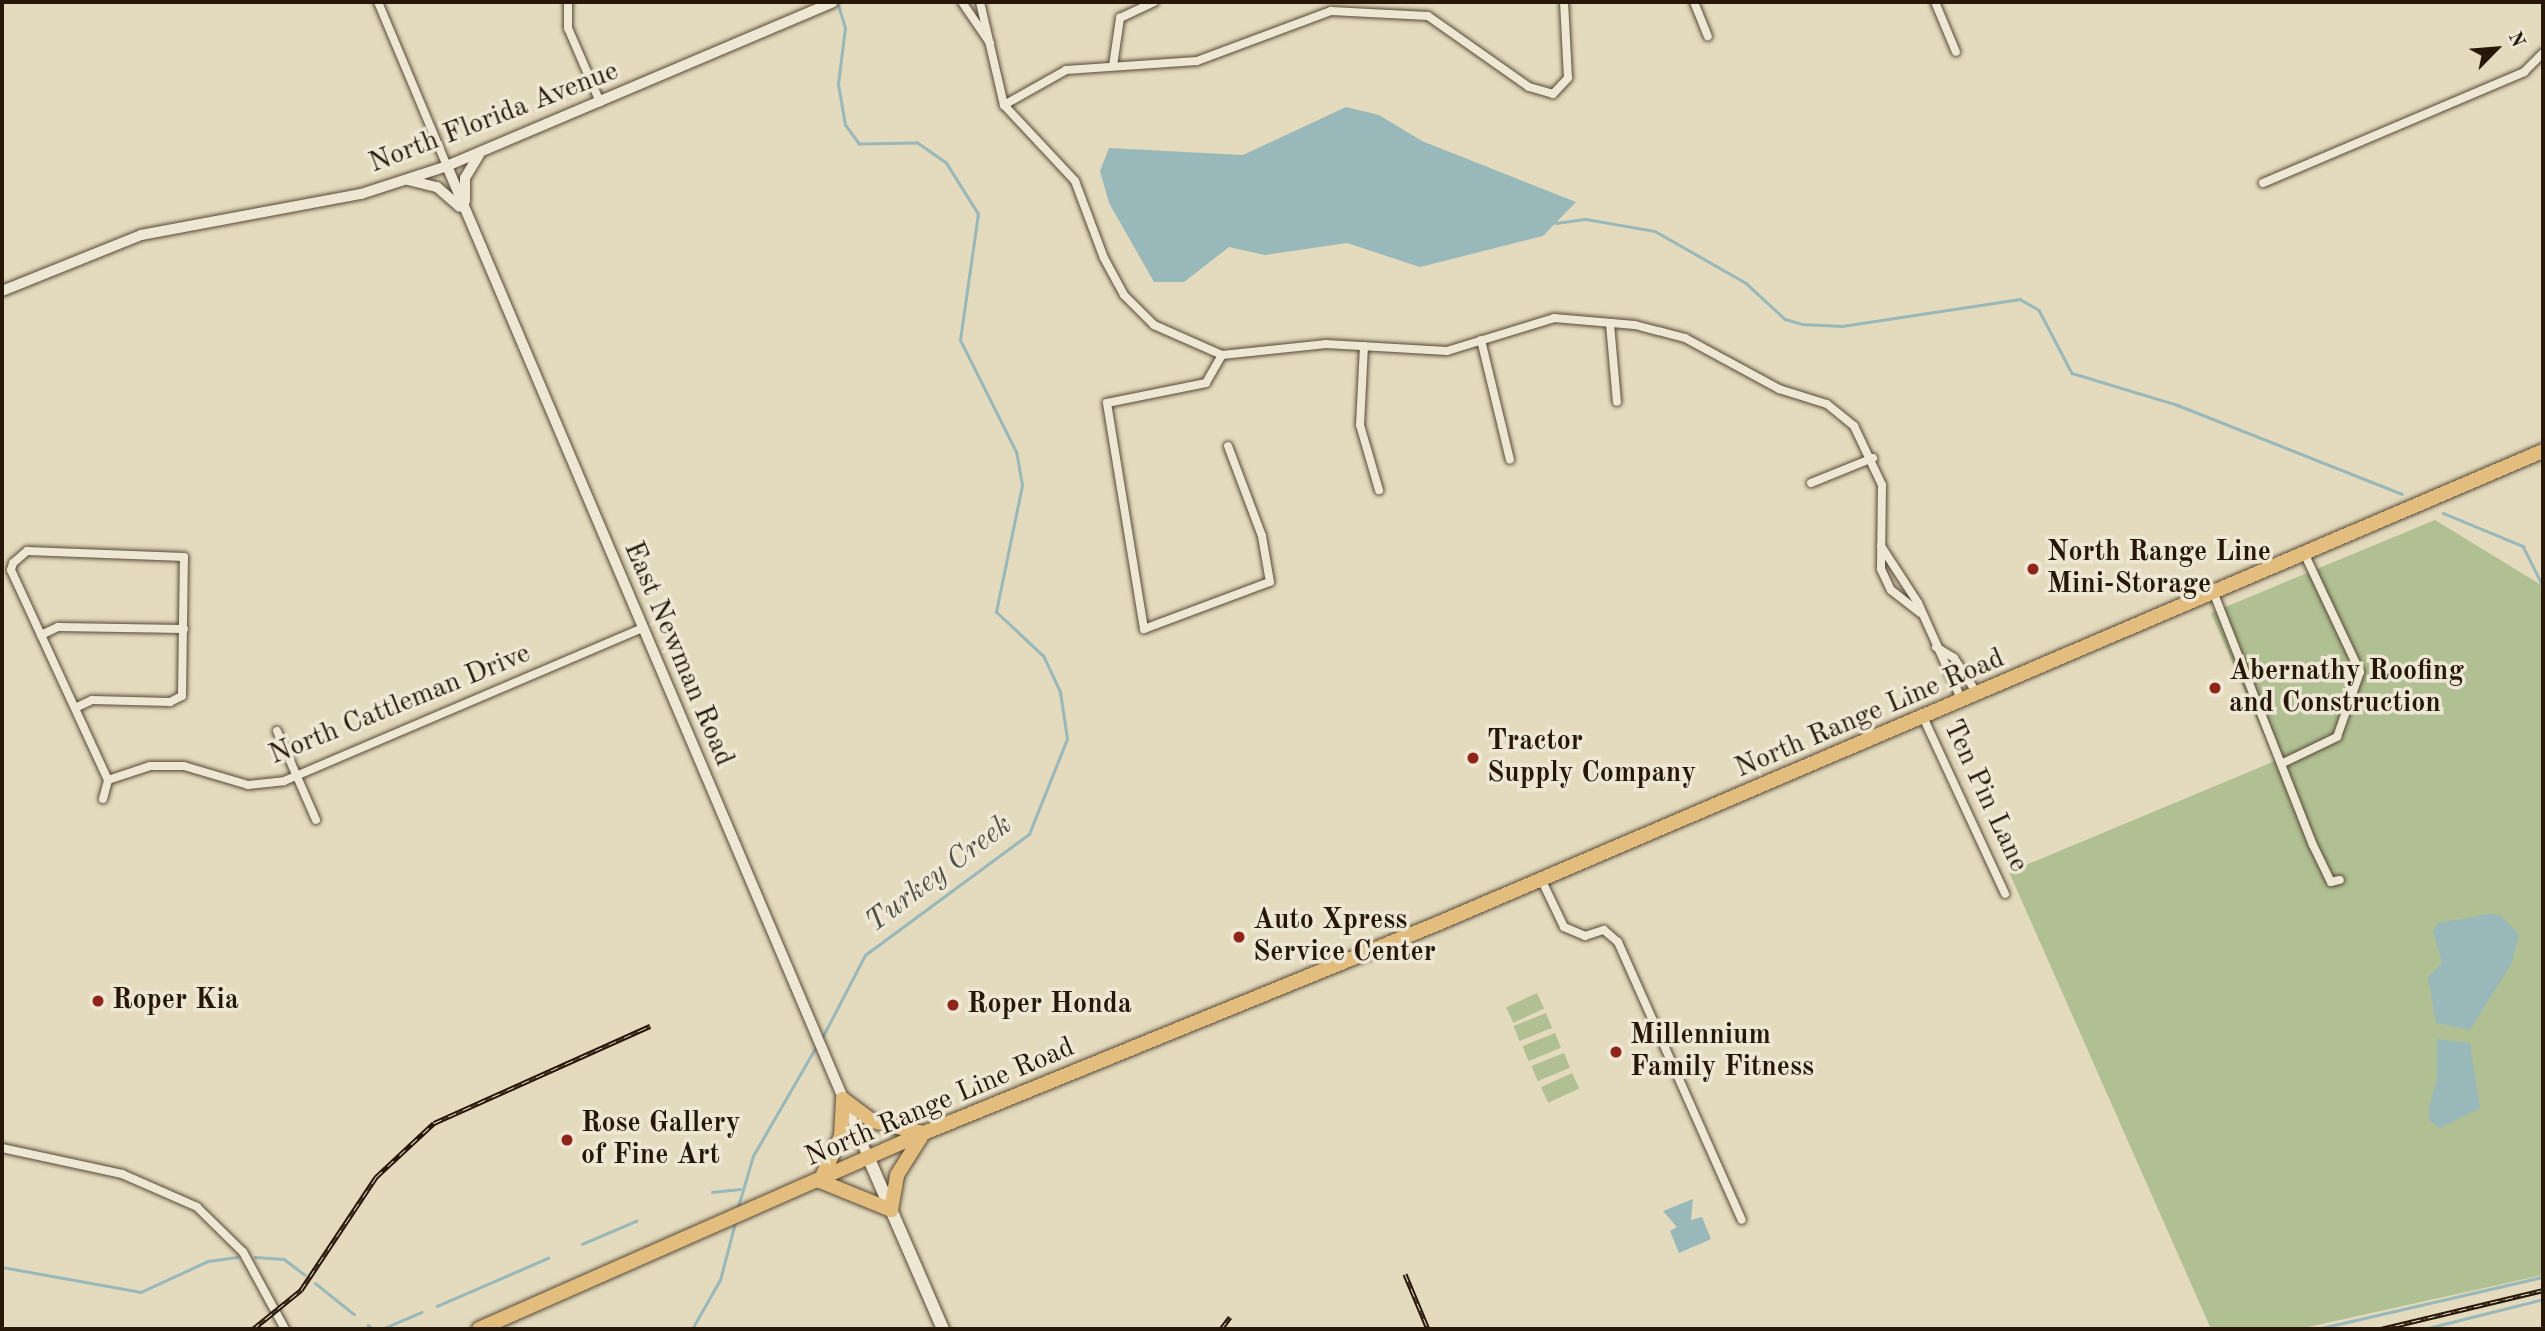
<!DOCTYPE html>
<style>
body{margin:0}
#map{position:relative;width:2545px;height:1331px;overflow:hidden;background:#e4dabd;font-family:"Old Standard TT",serif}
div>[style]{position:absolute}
.green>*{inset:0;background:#b1c093;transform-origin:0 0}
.water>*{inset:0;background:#98b8ba}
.stream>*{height:2.5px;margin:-1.25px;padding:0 1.25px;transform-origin:1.25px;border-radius:1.25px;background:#98b8ba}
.roads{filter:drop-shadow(0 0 2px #564836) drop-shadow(0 0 2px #564836)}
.minor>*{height:8px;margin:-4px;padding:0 4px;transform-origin:4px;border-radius:4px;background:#ede7d4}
.tertiary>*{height:10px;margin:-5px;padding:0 5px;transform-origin:5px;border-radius:5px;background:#ede7d4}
.secondary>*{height:12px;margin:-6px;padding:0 6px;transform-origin:6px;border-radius:6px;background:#ede7d4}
.primary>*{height:14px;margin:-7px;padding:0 7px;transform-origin:7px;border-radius:7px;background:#e2bd7e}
.rail>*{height:5px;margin-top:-2.5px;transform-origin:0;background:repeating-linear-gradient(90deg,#ede7d4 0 8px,#261709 0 16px);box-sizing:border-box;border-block:2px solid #261709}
.dots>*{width:19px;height:19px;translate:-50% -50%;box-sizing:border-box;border:4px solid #ede7d4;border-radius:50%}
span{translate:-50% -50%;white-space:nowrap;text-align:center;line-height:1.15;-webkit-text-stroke:7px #ede7d4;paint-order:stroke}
.street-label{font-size:28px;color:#261709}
.poi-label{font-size:28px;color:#261709;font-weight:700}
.left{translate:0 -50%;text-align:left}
.water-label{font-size:30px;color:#4e4f47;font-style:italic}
.frame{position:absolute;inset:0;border:4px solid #261709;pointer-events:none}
.north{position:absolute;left:2461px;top:14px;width:70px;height:70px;-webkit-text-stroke:5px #ede7d4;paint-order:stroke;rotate:65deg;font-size:19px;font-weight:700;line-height:28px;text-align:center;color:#261709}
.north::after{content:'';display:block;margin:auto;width:24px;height:32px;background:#261709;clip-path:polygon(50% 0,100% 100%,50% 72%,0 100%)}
</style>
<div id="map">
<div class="green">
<i style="clip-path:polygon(2435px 520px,2543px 586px,2543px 1275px,2299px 1329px,2211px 1329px,2009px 872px,2275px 761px,2211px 613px)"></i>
<i style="left:1537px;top:993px;width:17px;height:34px;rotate:65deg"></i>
<i style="left:1546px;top:1013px;width:16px;height:35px;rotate:68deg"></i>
<i style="left:1555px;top:1033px;width:16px;height:35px;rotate:68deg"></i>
<i style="left:1564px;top:1053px;width:16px;height:35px;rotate:68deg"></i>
<i style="left:1572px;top:1073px;width:17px;height:34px;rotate:65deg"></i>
</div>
<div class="water">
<i style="clip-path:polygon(1346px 107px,1379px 115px,1422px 141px,1576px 202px,1543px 236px,1420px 267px,1347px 243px,1265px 255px,1229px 247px,1184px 282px,1154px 282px,1109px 203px,1100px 171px,1109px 148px,1243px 155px)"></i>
<i style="clip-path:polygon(2489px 914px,2500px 915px,2519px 934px,2512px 963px,2470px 1030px,2436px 1023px,2428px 977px,2442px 963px,2433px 931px,2438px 923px)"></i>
<i style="clip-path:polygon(2437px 1039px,2470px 1043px,2480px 1108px,2440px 1128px,2429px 1121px,2429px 1107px,2437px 1080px)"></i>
<i style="clip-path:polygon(1693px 1199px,1691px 1220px,1702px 1217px,1711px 1239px,1679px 1253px,1670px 1231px,1677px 1227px,1663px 1211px)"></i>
</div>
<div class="stream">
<i style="left:1556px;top:223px;width:30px;rotate:-8deg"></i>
<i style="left:1586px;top:219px;width:70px;rotate:9.9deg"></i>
<i style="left:1655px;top:231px;width:105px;rotate:29.7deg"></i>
<i style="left:1746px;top:283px;width:53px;rotate:42.7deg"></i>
<i style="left:1785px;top:319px;width:18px;rotate:16deg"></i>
<i style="left:1802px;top:324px;width:40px;rotate:2.9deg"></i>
<i style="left:1842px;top:326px;width:180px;rotate:-8.6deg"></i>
<i style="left:2020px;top:299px;width:22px;rotate:30deg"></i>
<i style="left:2039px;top:310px;width:71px;rotate:62.4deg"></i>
<i style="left:2072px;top:373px;width:108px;rotate:16.8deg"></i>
<i style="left:2175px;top:404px;width:244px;rotate:21.6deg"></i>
<i style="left:2443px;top:513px;width:87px;rotate:22.4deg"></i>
<i style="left:2523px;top:546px;width:45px;rotate:63.4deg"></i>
<i style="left:822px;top:1038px;width:93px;rotate:-62.6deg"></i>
<i style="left:865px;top:955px;width:204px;rotate:-36.4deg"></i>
<i style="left:1029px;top:834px;width:102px;rotate:-68.2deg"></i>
<i style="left:1067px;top:739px;width:48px;rotate:-98.5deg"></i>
<i style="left:1060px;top:692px;width:40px;rotate:-115deg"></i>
<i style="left:1043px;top:656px;width:64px;rotate:-136.9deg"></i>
<i style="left:996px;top:612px;width:130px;rotate:-78.4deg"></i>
<i style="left:1022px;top:485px;width:34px;rotate:-100deg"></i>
<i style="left:1016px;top:452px;width:125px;rotate:-116.6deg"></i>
<i style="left:960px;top:340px;width:127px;rotate:-81.9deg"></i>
<i style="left:978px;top:214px;width:60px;rotate:-122.1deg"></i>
<i style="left:946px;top:163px;width:35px;rotate:-145deg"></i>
<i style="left:917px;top:143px;width:58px;rotate:179deg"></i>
<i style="left:859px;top:144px;width:24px;rotate:-126deg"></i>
<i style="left:845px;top:125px;width:42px;rotate:-99.7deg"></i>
<i style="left:838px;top:84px;width:56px;rotate:-82.9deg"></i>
<i style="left:845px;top:28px;width:27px;rotate:-107deg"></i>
<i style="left:712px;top:1192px;width:28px;rotate:-6deg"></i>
<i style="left:737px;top:1210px;width:56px;rotate:-73.5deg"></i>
<i style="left:753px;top:1156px;width:126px;rotate:-60deg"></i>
<i style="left:582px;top:1244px;width:59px;rotate:-23.1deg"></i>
<i style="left:255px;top:1257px;width:29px;rotate:4deg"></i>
<i style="left:284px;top:1259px;width:26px;rotate:37deg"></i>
<i style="left:2px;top:1267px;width:141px;rotate:10.2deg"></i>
<i style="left:141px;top:1292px;width:74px;rotate:-24.8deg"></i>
<i style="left:208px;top:1261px;width:29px;rotate:-8deg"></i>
<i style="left:315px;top:1283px;width:50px;rotate:38.5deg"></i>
<i style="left:437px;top:1306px;width:121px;rotate:-23.4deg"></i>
<i style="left:368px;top:1325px;width:7px;rotate:34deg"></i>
<i style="left:382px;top:1329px;width:43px;rotate:-23deg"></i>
<i style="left:692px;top:1329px;width:56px;rotate:-60.3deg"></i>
<i style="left:720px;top:1280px;width:59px;rotate:-75.3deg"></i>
<i style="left:2317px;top:1329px;width:232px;rotate:-13deg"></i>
<i style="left:2424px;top:1329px;width:123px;rotate:-14.1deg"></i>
</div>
<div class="roads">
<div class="minor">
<i style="left:378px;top:2px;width:178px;rotate:67.2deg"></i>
<i style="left:568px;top:2px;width:26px;rotate:90deg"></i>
<i style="left:568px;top:28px;width:81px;rotate:66.6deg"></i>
<i style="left:962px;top:2px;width:50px;rotate:55.7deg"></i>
<i style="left:980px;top:2px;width:106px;rotate:76.9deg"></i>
<i style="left:1004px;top:105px;width:104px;rotate:46.9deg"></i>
<i style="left:1075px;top:181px;width:82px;rotate:69.4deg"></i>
<i style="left:1104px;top:258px;width:42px;rotate:61.6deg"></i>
<i style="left:1124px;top:295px;width:42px;rotate:45deg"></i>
<i style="left:1154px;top:325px;width:74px;rotate:23.8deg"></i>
<i style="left:1222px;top:355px;width:105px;rotate:-6deg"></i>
<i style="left:1326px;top:344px;width:121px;rotate:3.3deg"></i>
<i style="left:1447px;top:351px;width:112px;rotate:-17.1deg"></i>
<i style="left:1554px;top:318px;width:81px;rotate:4.9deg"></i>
<i style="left:1635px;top:325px;width:52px;rotate:14.6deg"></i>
<i style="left:1685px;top:338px;width:107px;rotate:28.5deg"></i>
<i style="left:1779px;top:389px;width:50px;rotate:17.4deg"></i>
<i style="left:1827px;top:404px;width:35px;rotate:39deg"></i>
<i style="left:1854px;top:426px;width:65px;rotate:64.6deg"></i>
<i style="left:1882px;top:485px;width:84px;rotate:90.7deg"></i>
<i style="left:1881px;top:569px;width:23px;rotate:65deg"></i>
<i style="left:1891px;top:590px;width:37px;rotate:38deg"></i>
<i style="left:1694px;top:2px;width:37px;rotate:68deg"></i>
<i style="left:1935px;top:2px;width:54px;rotate:67.2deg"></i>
<i style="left:1113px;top:66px;width:49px;rotate:-81.7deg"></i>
<i style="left:1120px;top:18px;width:38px;rotate:-25deg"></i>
<i style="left:1004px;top:105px;width:71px;rotate:-29.4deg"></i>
<i style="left:1066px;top:70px;width:131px;rotate:-3.9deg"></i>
<i style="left:1197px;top:61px;width:143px;rotate:-20.5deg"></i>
<i style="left:1331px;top:11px;width:97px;rotate:3deg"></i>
<i style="left:1428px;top:16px;width:123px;rotate:35.1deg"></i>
<i style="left:1529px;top:87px;width:25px;rotate:16deg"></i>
<i style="left:1553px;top:94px;width:22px;rotate:-47deg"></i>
<i style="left:1568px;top:78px;width:76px;rotate:-93deg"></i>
<i style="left:2263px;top:183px;width:284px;rotate:-23deg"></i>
<i style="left:2524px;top:72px;width:27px;rotate:-45deg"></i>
<i style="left:1610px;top:324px;width:78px;rotate:84.9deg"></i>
<i style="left:1481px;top:340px;width:123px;rotate:76.4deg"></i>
<i style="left:1364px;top:346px;width:79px;rotate:92.9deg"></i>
<i style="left:1360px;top:425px;width:68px;rotate:73.7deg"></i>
<i style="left:1222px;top:355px;width:32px;rotate:120deg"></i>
<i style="left:1206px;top:383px;width:101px;rotate:168.6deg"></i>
<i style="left:1107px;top:403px;width:229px;rotate:80.7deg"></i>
<i style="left:1144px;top:629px;width:134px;rotate:-20.5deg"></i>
<i style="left:1270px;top:582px;width:47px;rotate:-99.9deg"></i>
<i style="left:1262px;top:536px;width:96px;rotate:-110.7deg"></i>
<i style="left:1811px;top:483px;width:67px;rotate:-22deg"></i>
<i style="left:1881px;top:546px;width:68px;rotate:57deg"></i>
<i style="left:1918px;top:603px;width:107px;rotate:65.8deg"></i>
<i style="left:2214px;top:594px;width:270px;rotate:68.5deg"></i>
<i style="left:2313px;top:845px;width:41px;rotate:64.1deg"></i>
<i style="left:2331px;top:882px;width:9px;rotate:-13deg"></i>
<i style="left:41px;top:635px;width:19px;rotate:-25deg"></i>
<i style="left:58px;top:627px;width:126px;rotate:0.9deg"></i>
<i style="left:1936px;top:647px;width:21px;rotate:31deg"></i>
<i style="left:1954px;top:658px;width:44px;rotate:57deg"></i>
<i style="left:75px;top:708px;width:19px;rotate:-25deg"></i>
<i style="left:92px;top:700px;width:78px;rotate:1.5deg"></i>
<i style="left:170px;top:702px;width:13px;rotate:-27deg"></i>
<i style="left:182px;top:696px;width:139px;rotate:-89.2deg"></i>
<i style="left:184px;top:557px;width:157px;rotate:-177.8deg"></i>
<i style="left:27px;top:551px;width:18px;rotate:139deg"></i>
<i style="left:13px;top:563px;width:7px;rotate:106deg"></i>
<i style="left:11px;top:570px;width:72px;rotate:65.2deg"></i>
<i style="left:41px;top:635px;width:160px;rotate:65.2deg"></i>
<i style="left:1923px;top:717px;width:195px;rotate:65.1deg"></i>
<i style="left:277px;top:731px;width:97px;rotate:66.3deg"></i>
<i style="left:2285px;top:762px;width:58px;rotate:-25.7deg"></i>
<i style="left:2337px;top:737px;width:69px;rotate:-70.5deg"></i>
<i style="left:2360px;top:672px;width:129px;rotate:-115.2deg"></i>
<i style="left:103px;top:799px;width:20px;rotate:-75deg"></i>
<i style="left:108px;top:780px;width:44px;rotate:-18.4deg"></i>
<i style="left:150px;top:766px;width:34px"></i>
<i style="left:184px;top:766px;width:67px;rotate:16.5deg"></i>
<i style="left:248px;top:785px;width:36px;rotate:-6deg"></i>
<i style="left:284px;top:781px;width:390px;rotate:-23.1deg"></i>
<i style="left:1541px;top:879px;width:53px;rotate:64.4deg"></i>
<i style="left:1564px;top:927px;width:23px;rotate:23deg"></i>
<i style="left:1585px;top:936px;width:20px;rotate:-18deg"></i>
<i style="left:1604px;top:930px;width:18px;rotate:41deg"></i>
<i style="left:1618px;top:942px;width:304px;rotate:66deg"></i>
<i style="left:2px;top:1148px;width:123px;rotate:12.2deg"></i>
<i style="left:122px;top:1174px;width:82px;rotate:23.7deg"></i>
<i style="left:197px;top:1207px;width:64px;rotate:44.4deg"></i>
<i style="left:243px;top:1252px;width:88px;rotate:61.4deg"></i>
</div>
<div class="tertiary">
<i style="left:447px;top:166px;width:1079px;rotate:66.98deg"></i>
<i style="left:408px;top:180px;width:30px;rotate:14deg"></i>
<i style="left:437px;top:187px;width:30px;rotate:41deg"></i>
<i style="left:465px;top:201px;width:23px;rotate:-90deg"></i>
<i style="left:465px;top:178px;width:27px;rotate:-59deg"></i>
<i style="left:2px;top:291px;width:150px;rotate:-21.9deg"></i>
<i style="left:141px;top:235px;width:224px;rotate:-10.6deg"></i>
<i style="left:361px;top:194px;width:90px;rotate:-18deg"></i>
<i style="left:447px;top:166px;width:419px;rotate:-23deg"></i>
</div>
<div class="secondary">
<i style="left:869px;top:1159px;width:185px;rotate:66.5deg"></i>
</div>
<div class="primary">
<i style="left:843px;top:1099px;width:37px;rotate:93deg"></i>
<i style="left:841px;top:1136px;width:50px;rotate:115deg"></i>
<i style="left:820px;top:1181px;width:77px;rotate:22.2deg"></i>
<i style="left:891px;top:1210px;width:36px;rotate:-80deg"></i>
<i style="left:897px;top:1175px;width:45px;rotate:-57.7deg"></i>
<i style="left:843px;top:1099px;width:36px;rotate:37deg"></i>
<i style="left:872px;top:1121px;width:52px;rotate:13.2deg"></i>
<i style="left:479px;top:1329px;width:486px;rotate:-23.8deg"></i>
<i style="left:924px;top:1133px;width:556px;rotate:-22.18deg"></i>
<i style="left:1439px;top:923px;width:1201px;rotate:-23.15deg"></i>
</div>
</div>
<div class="rail">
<i style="left:1405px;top:1274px;width:60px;rotate:67.3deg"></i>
<i style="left:253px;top:1329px;width:62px;rotate:-39.1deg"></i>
<i style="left:301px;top:1290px;width:136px;rotate:-56.4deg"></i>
<i style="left:376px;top:1177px;width:79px;rotate:-43deg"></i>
<i style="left:434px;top:1123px;width:237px;rotate:-24.2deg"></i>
<i style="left:1221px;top:1329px;width:15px;rotate:-53deg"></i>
<i style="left:2381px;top:1329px;width:167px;rotate:-13.5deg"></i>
</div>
<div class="dots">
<i style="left:2033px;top:569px;background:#8f2418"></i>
<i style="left:2215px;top:688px;background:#8f2418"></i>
<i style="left:1473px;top:758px;background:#8f2418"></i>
<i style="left:1239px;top:937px;background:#8f2418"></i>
<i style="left:98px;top:1001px;background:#8f2418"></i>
<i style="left:953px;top:1005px;background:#8f2418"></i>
<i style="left:1616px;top:1052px;background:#8f2418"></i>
<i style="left:567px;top:1140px;background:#8f2418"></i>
</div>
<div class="street-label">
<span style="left:494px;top:118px;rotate:-21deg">North Florida Avenue</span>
<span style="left:678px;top:654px;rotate:67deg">East Newman Road</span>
<span style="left:400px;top:705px;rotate:-22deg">North Cattleman Drive</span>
<span style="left:1870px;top:714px;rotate:-23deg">North Range Line Road</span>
<span style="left:1985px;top:796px;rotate:65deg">Ten Pin Lane</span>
<span style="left:940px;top:1103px;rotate:-23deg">North Range Line Road</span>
</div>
<div class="poi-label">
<span class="left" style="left:2047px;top:569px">North Range Line<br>Mini-Storage</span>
<span class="left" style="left:2229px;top:688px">Abernathy Roofing<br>and Construction</span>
<span class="left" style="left:1487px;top:758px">Tractor<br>Supply Company</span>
<span class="left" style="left:1253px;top:937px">Auto Xpress<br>Service Center</span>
<span class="left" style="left:112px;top:1001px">Roper Kia</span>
<span class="left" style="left:967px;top:1005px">Roper Honda</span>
<span class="left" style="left:1630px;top:1052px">Millennium<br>Family Fitness</span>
<span class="left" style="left:581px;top:1140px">Rose Gallery<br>of Fine Art</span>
</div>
<div class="water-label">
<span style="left:939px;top:874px;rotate:-37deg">Turkey Creek</span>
</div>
<div class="frame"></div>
<div class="north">N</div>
</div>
